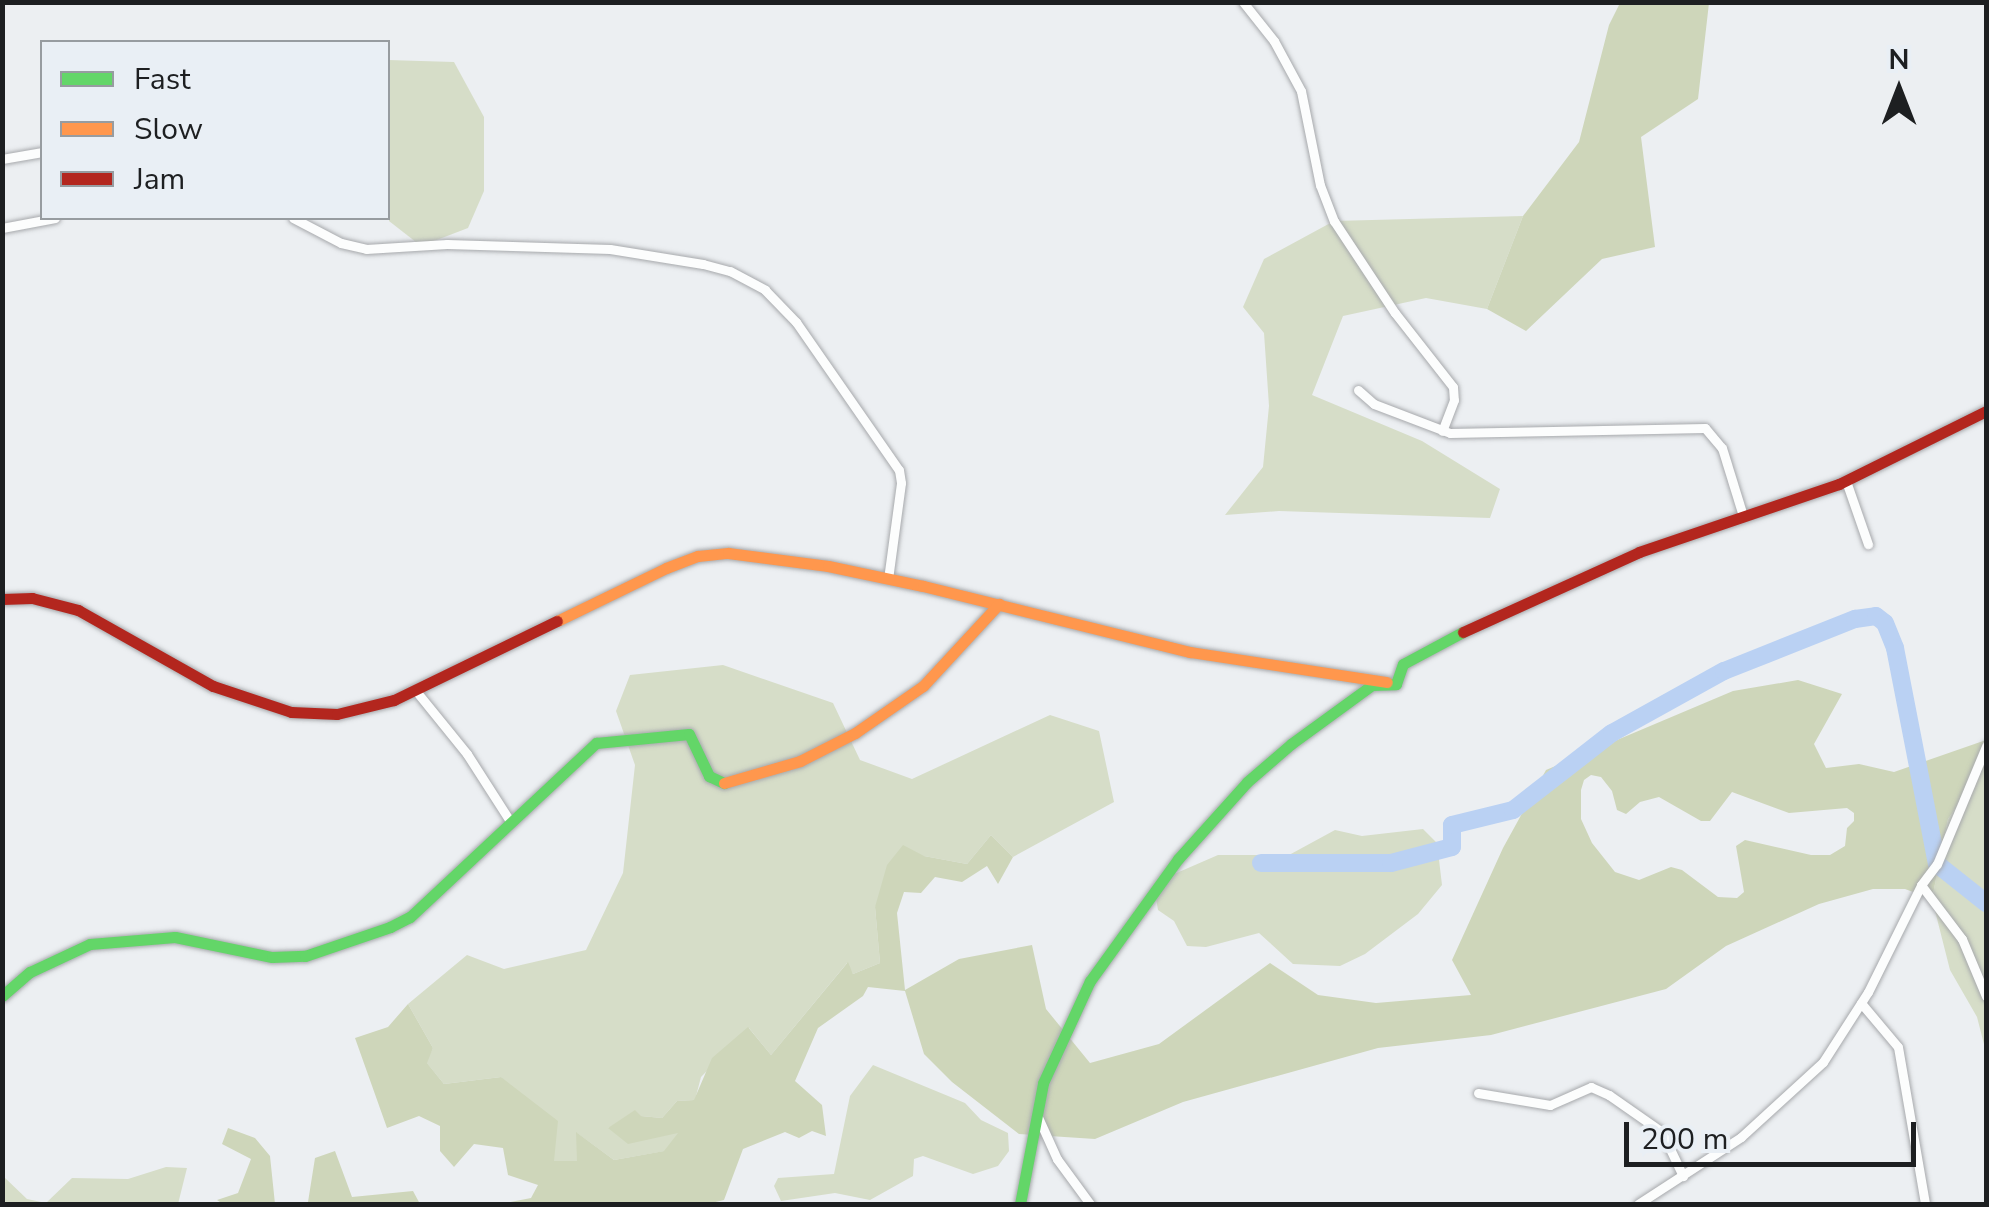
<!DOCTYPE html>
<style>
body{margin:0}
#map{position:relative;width:1989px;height:1207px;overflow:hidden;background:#eceff2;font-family:"Nunito Sans",sans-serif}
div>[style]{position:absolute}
.green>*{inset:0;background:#d6ddc8}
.forest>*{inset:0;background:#ced6ba}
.river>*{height:18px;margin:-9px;padding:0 9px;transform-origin:9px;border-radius:9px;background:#bad1f3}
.roads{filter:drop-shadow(0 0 2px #a7a9ac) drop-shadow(0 0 2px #a7a9ac)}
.street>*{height:9px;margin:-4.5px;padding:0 4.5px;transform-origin:4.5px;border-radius:4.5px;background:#fcfdfd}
.fast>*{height:11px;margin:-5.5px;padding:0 5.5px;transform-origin:5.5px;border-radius:5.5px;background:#63d668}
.slow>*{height:11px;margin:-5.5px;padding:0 5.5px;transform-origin:5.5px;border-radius:5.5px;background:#ff974d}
.jam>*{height:11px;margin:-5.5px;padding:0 5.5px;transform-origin:5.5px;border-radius:5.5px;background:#b3261e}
span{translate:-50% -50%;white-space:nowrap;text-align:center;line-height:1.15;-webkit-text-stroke:8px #e9eff5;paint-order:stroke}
.frame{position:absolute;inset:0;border:5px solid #1d1f21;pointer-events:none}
.legend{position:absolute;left:40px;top:40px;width:350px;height:180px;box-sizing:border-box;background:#e9eff5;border:2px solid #979ca0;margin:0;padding:12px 18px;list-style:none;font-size:30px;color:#1d1f21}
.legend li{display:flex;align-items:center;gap:20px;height:50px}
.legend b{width:50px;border:2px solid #979ca0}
.north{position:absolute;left:1849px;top:40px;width:100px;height:100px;-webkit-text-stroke:8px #e9eff5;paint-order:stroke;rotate:0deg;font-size:28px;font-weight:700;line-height:40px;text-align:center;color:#1d1f21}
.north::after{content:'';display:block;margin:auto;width:35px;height:45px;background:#1d1f21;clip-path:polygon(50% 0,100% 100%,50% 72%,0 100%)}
.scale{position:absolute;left:1624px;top:1122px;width:292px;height:45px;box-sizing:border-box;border:5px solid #1d1f21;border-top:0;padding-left:12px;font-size:30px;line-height:35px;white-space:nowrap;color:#1d1f21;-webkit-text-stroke:8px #e9eff5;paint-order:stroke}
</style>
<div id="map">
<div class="green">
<i style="clip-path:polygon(388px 60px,454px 62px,484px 117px,484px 191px,468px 228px,421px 246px,389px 221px)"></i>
<i style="clip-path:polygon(1523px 216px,1487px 309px,1426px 298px,1343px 316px,1312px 395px,1422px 441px,1500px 489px,1490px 518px,1279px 511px,1225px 515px,1263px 467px,1269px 406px,1264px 333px,1243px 307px,1264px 259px,1334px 221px)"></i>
<i style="clip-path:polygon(723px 665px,833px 703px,860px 760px,912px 779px,1050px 715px,1099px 731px,1114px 802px,1013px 857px,991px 835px,967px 864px,924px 856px,875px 907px,880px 963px,853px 974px,847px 963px,771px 1055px,749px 1028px,701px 1077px,695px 1100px,677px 1101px,662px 1118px,641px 1116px,608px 1128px,680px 1132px,665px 1151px,614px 1160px,577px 1133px,577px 1162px,554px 1161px,501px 1077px,444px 1084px,426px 1062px,433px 1048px,408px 1004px,467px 955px,504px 969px,586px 950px,623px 873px,635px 765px,616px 711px,630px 675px)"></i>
<i style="clip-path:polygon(1986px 766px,1986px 1052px,1977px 1017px,1950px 970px,1932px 899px,1948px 819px)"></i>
<i style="clip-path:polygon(1423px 829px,1437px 843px,1442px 885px,1418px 914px,1365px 954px,1340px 966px,1293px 964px,1259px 933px,1206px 947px,1187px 946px,1174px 921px,1158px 910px,1156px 898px,1172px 875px,1218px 855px,1289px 855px,1335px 830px,1362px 836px)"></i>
<i style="clip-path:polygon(873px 1065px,965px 1103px,981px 1120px,1008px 1133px,1009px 1151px,998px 1166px,973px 1174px,923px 1156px,914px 1159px,913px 1176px,870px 1200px,835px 1193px,781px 1201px,774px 1186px,778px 1178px,834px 1174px,850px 1096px)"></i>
<i style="clip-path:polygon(166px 1167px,187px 1168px,178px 1204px,3px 1204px,3px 1176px,27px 1199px,46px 1203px,72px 1178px,128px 1179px)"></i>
</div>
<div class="forest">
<i style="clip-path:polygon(1620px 3px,1709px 3px,1698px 99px,1641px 137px,1655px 247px,1602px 259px,1526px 331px,1487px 309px,1523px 216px,1579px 142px,1609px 25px)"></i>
<i style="clip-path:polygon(evenodd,1798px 680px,1842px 694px,1814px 744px,1826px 768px,1859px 764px,1894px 772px,1986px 740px,1986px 766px,1948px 819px,1932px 899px,1905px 889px,1873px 889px,1819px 904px,1726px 946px,1666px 989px,1491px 1035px,1378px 1048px,1183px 1102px,1095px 1139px,1019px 1134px,952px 1082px,924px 1054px,905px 991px,868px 987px,863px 996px,818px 1028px,795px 1081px,822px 1105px,826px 1136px,812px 1131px,799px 1138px,785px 1132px,743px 1149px,724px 1200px,707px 1204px,501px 1204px,531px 1198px,538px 1185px,508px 1175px,503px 1148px,474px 1144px,454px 1167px,440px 1151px,440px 1126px,419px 1116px,387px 1128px,355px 1038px,388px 1027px,408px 1004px,433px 1048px,427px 1063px,444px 1084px,501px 1077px,558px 1121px,554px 1161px,577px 1161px,576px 1132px,614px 1160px,664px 1151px,678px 1133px,628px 1144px,608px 1128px,635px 1110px,641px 1116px,662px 1118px,677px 1101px,694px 1100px,712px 1058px,748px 1027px,771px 1055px,848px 962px,853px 974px,880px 963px,875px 907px,887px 865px,903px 845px,924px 856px,967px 864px,991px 835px,1013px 857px,998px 884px,987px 866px,962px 882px,935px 877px,921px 893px,904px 892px,897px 913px,905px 990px,959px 959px,1032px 945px,1046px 1009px,1090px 1063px,1159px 1044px,1270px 963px,1318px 995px,1376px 1003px,1471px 995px,1452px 960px,1503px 848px,1546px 770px,1733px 691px,1798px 680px,1591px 775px,1601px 777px,1612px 791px,1617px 810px,1626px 814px,1640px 802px,1659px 797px,1701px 821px,1710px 821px,1732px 792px,1789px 813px,1847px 808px,1854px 813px,1854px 821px,1847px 828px,1845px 846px,1830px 855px,1811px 855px,1745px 840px,1736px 846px,1744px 892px,1737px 898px,1718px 897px,1682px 870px,1671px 867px,1639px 880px,1615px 872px,1592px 843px,1581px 819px,1581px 790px,1584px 780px,1591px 775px)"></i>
<i style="clip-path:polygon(228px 1128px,255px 1138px,270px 1156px,275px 1204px,223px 1204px,217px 1200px,238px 1193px,251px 1159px,222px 1144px)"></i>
<i style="clip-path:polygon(335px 1151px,352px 1197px,413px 1191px,420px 1204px,291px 1204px,308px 1202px,315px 1158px)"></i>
</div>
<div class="river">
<i style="left:1261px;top:863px;width:130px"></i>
<i style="left:1391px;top:863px;width:63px;rotate:-14.7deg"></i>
<i style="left:1452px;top:847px;width:22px;rotate:-90deg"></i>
<i style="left:1452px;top:825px;width:63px;rotate:-13.8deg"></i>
<i style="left:1513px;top:810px;width:125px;rotate:-37.9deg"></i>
<i style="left:1612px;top:733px;width:128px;rotate:-29deg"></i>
<i style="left:1724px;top:671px;width:141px;rotate:-21.7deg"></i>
<i style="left:1855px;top:619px;width:21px;rotate:-8deg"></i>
<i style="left:1876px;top:616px;width:11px;rotate:38deg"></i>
<i style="left:1885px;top:623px;width:27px;rotate:68deg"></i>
<i style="left:1895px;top:648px;width:220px;rotate:79deg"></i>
<i style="left:1937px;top:864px;width:63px;rotate:38.5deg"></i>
</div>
<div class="roads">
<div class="street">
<i style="left:1243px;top:2px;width:50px;rotate:51.5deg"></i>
<i style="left:1274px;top:41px;width:57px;rotate:61.6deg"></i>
<i style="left:1301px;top:91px;width:96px;rotate:78.6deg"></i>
<i style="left:1320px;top:185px;width:39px;rotate:69deg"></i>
<i style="left:1334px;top:221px;width:110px;rotate:56.5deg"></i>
<i style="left:1395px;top:313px;width:94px;rotate:51.9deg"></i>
<i style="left:1453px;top:387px;width:13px;rotate:86deg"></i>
<i style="left:1454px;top:400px;width:33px;rotate:111deg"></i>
<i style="left:2px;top:159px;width:41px;rotate:-9.9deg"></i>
<i style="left:293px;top:218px;width:54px;rotate:27.5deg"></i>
<i style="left:341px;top:243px;width:26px;rotate:13deg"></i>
<i style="left:366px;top:249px;width:81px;rotate:-3.5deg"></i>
<i style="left:447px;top:244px;width:163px;rotate:1.8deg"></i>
<i style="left:610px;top:249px;width:94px;rotate:9.2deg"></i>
<i style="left:703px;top:264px;width:28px;rotate:15deg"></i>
<i style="left:730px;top:271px;width:40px;rotate:28deg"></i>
<i style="left:765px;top:290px;width:45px;rotate:45.9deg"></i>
<i style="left:796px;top:322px;width:180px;rotate:55.2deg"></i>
<i style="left:899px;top:470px;width:13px;rotate:81deg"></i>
<i style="left:901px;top:483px;width:97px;rotate:97.7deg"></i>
<i style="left:2px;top:228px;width:54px;rotate:-10.7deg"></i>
<i style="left:1358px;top:390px;width:21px;rotate:41deg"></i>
<i style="left:1374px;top:404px;width:81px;rotate:20.9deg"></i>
<i style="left:1450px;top:433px;width:255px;rotate:-1.1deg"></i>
<i style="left:1705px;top:428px;width:26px;rotate:50deg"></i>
<i style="left:1722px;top:448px;width:71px;rotate:72.8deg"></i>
<i style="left:1846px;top:481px;width:67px;rotate:70.8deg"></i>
<i style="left:416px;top:691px;width:81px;rotate:51deg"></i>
<i style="left:467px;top:754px;width:80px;rotate:57.3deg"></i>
<i style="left:1921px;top:885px;width:68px;rotate:52.8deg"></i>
<i style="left:1962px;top:939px;width:62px;rotate:67.2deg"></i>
<i style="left:1861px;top:1003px;width:57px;rotate:49.9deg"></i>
<i style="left:1898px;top:1047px;width:159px;rotate:80.2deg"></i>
<i style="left:1478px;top:1093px;width:73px;rotate:9.5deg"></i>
<i style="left:1550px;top:1105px;width:45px;rotate:-23.7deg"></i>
<i style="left:1591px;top:1087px;width:20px;rotate:24deg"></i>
<i style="left:1609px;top:1095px;width:65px;rotate:34.9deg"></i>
<i style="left:1662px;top:1132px;width:49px;rotate:64.5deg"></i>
<i style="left:1038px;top:1117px;width:46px;rotate:65.7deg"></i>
<i style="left:1057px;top:1159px;width:56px;rotate:53.7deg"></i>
<i style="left:1638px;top:1204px;width:123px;rotate:-33deg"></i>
<i style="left:1741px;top:1137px;width:111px;rotate:-42.4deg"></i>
<i style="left:1823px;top:1062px;width:83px;rotate:-57.3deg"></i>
<i style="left:1868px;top:992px;width:119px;rotate:-63.6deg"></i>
<i style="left:1921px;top:885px;width:26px;rotate:-53deg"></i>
<i style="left:1937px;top:864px;width:128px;rotate:-67.4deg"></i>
</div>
<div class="fast">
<i style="left:2px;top:996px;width:37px;rotate:-41deg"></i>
<i style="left:30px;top:972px;width:66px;rotate:-25deg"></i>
<i style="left:90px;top:944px;width:85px;rotate:-4.7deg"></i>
<i style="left:175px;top:937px;width:99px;rotate:11.7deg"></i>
<i style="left:272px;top:957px;width:33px;rotate:-2deg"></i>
<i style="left:305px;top:956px;width:90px;rotate:-18.8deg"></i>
<i style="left:390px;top:927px;width:22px;rotate:-27deg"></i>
<i style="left:410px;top:917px;width:255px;rotate:-43.1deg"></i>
<i style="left:596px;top:743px;width:93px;rotate:-5.5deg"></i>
<i style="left:689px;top:734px;width:47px;rotate:64.5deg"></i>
<i style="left:709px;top:776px;width:17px;rotate:25deg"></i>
<i style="left:1020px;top:1204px;width:123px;rotate:-79.2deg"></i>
<i style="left:1043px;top:1083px;width:112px;rotate:-65.3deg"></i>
<i style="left:1090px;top:981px;width:150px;rotate:-54.2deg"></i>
<i style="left:1178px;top:859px;width:103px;rotate:-48.1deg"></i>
<i style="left:1247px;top:782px;width:58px;rotate:-40.8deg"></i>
<i style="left:1291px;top:744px;width:100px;rotate:-36.1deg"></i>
<i style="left:1372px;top:685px;width:24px;rotate:-2deg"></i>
<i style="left:1396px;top:684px;width:21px;rotate:-71deg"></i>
<i style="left:1403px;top:664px;width:68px;rotate:-28.1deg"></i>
</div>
<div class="slow">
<i style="left:557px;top:621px;width:121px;rotate:-25.9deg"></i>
<i style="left:666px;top:568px;width:34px;rotate:-21deg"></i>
<i style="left:698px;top:556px;width:30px;rotate:-6deg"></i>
<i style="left:728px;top:553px;width:101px;rotate:7.4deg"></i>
<i style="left:828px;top:566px;width:97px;rotate:11.9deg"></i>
<i style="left:923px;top:586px;width:275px;rotate:13.9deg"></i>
<i style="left:1190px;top:652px;width:199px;rotate:8.7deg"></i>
<i style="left:724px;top:783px;width:79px;rotate:-16.1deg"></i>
<i style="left:800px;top:761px;width:62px;rotate:-27deg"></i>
<i style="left:855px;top:733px;width:83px;rotate:-34.7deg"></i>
<i style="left:923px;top:686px;width:112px;rotate:-47.2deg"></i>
</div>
<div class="jam">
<i style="left:2px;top:599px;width:30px;rotate:-2deg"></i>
<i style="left:32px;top:598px;width:48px;rotate:14.6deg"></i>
<i style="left:78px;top:610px;width:155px;rotate:29.4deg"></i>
<i style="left:213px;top:686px;width:82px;rotate:18.4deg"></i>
<i style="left:291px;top:712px;width:46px;rotate:2.5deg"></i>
<i style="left:337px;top:714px;width:59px;rotate:-13.8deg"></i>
<i style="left:394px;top:700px;width:181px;rotate:-25.9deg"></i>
<i style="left:1463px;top:632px;width:193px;rotate:-24.4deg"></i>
<i style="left:1639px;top:552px;width:211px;rotate:-18.8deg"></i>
<i style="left:1839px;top:484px;width:164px;rotate:-26.4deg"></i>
</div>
</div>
<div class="frame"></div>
<ul class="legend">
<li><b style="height:12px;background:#63d668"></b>Fast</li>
<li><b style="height:12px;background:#ff974d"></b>Slow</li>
<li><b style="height:12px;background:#b3261e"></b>Jam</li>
</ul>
<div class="north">N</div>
<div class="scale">200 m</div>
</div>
